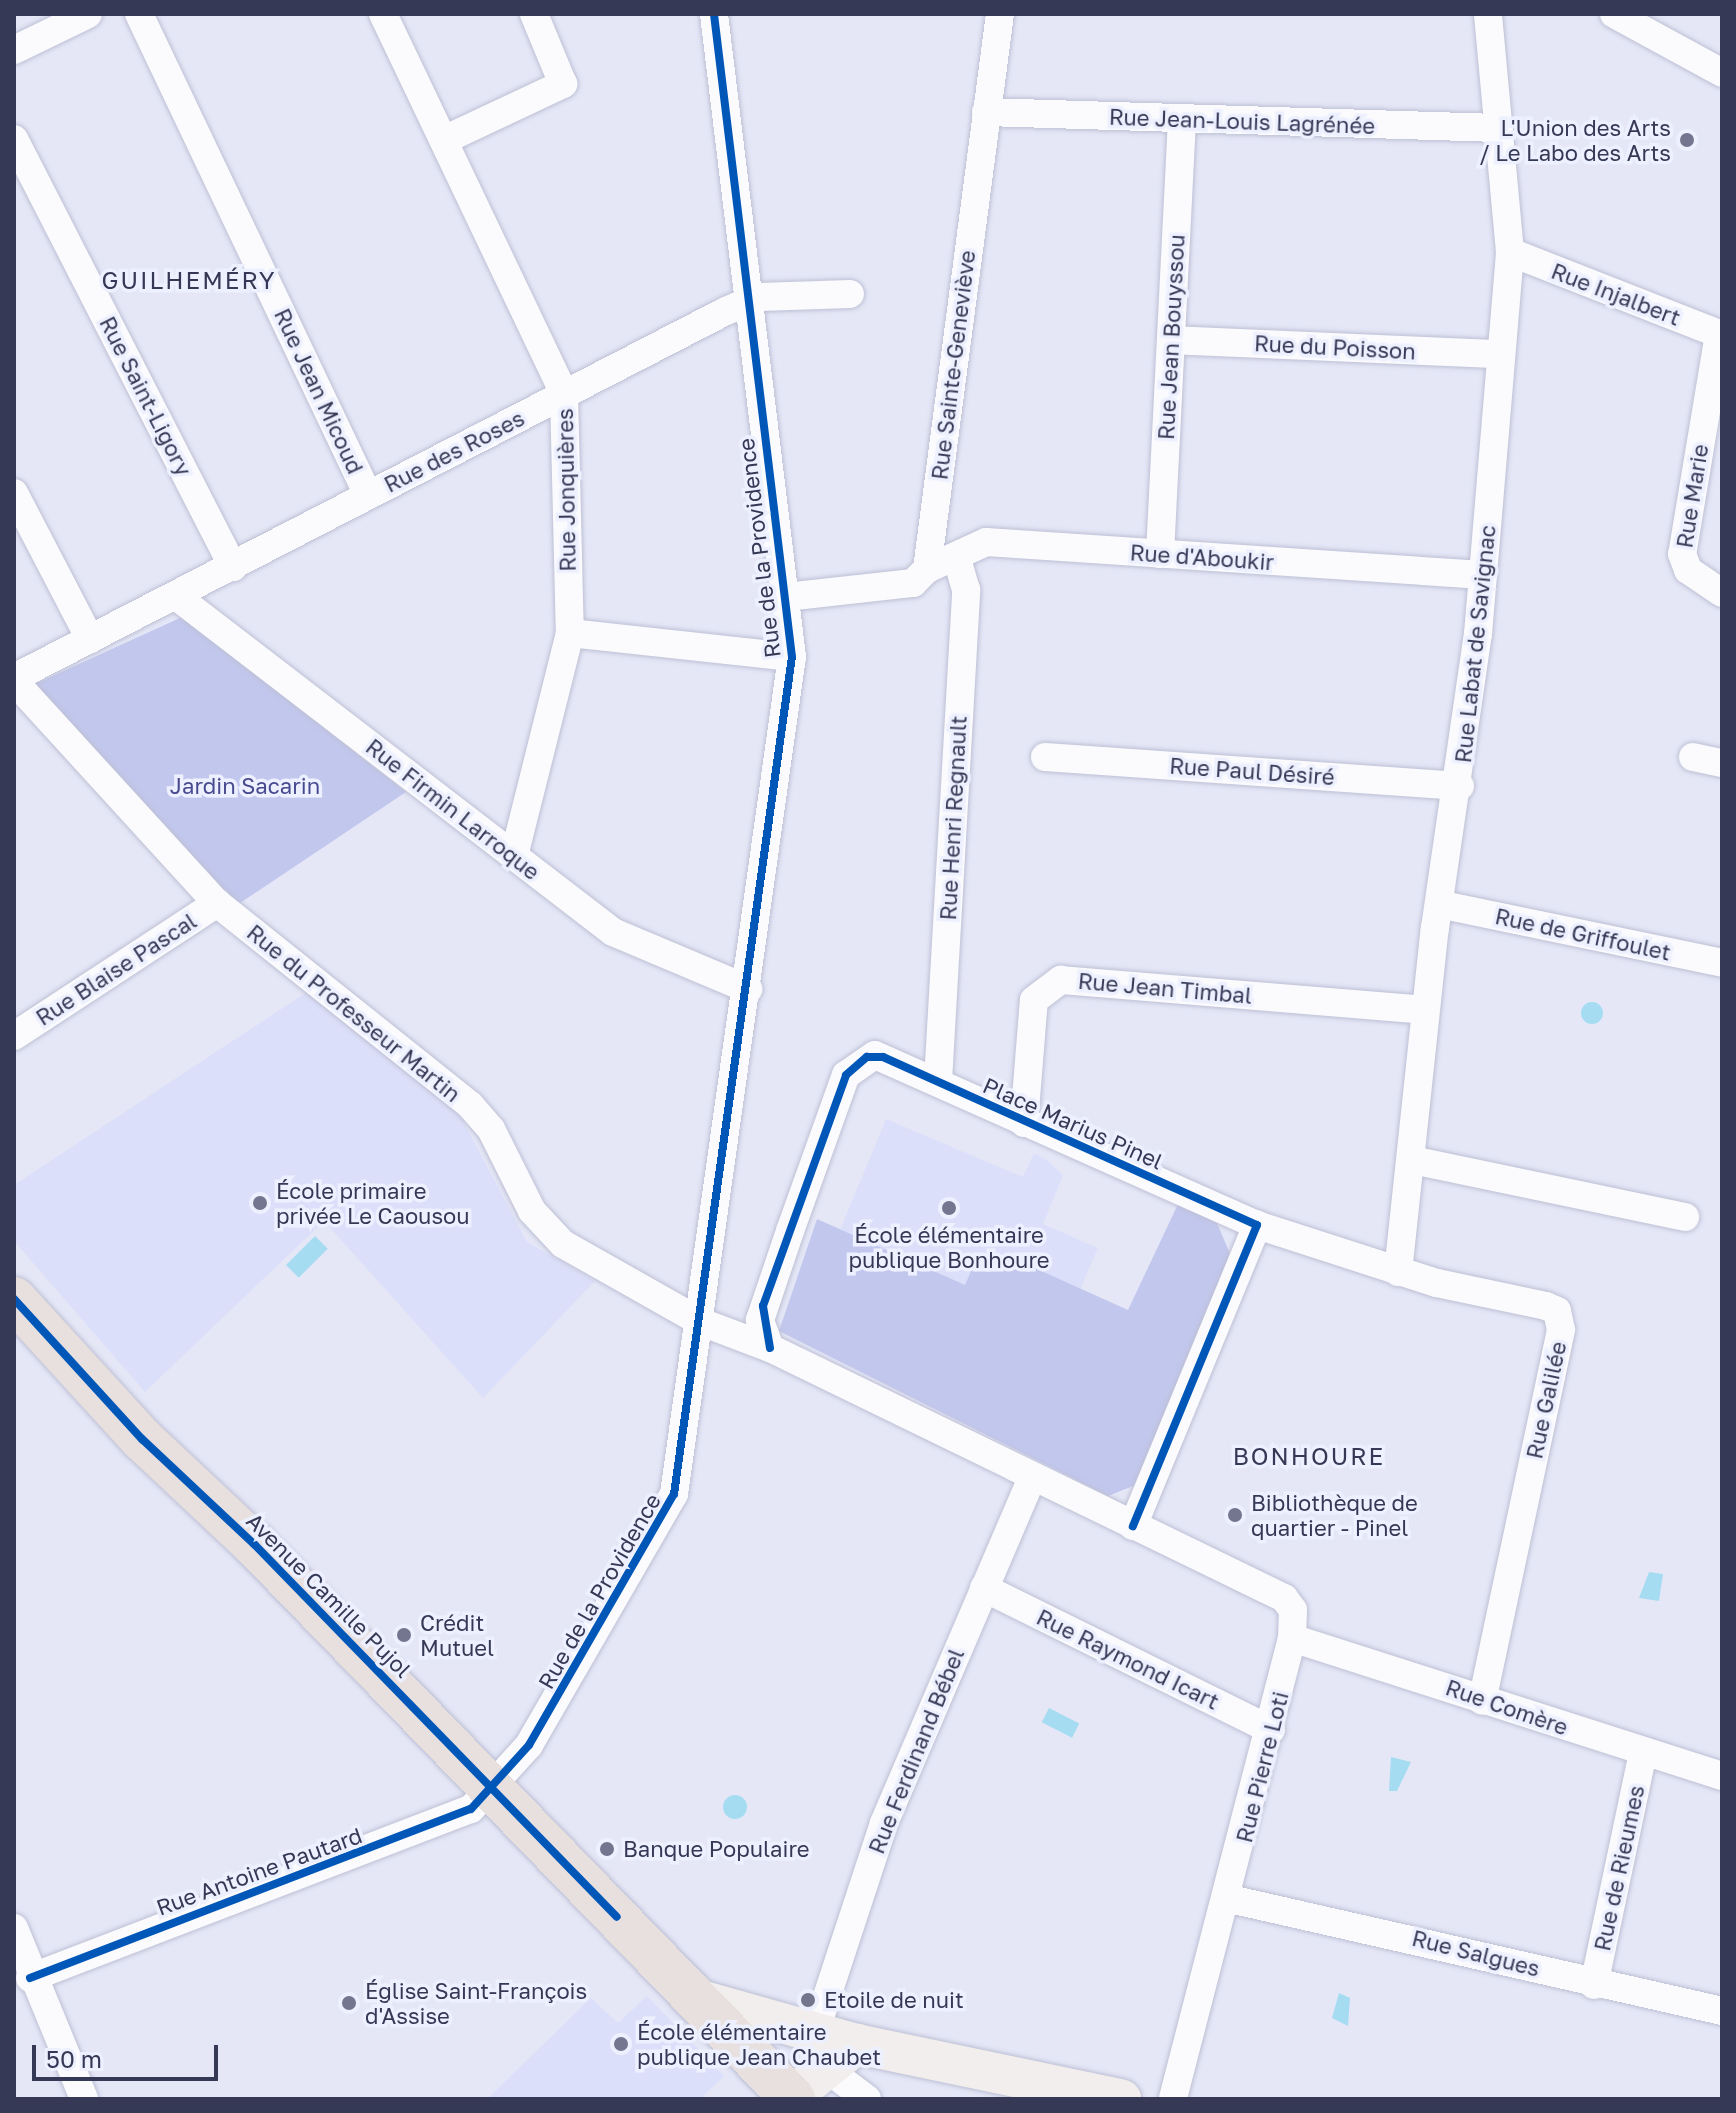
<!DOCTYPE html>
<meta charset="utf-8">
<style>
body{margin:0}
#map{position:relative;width:1736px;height:2113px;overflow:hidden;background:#e5e7f7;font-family:"Golos Text",sans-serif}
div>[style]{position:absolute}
.built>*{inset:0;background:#dcdff9}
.green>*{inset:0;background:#c2c7ed}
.water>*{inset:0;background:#a5dcf1;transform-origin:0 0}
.round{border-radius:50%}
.roads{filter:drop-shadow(0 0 2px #bdc0d4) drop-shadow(0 0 2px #bdc0d4)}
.street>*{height:28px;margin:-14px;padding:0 14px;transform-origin:14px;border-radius:14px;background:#fbfbfe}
.secondary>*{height:40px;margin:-20px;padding:0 20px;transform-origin:20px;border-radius:20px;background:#f2eeee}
.primary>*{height:44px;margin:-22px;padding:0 22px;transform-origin:22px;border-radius:22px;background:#e8dfdf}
.cycleway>*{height:8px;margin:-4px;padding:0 4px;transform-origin:4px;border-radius:4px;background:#0057b8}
.dots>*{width:22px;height:22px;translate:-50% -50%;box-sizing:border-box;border:4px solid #edf0fe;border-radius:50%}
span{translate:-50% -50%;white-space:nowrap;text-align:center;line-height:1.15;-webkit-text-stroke:7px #edf0fe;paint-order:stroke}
.street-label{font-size:22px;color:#363956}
.poi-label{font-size:22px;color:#363956}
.right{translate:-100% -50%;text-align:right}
.left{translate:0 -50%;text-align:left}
.park-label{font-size:22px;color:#474a8f}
.neighbourhood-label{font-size:24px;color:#363956;letter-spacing:2px}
.frame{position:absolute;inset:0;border:16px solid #363956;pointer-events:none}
.scale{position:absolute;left:32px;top:2045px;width:186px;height:36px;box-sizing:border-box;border:4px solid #363956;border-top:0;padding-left:10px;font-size:24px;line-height:28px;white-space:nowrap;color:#363956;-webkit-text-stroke:6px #edf0fe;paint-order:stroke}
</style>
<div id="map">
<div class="built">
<i style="clip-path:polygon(310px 990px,455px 1106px,527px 1242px,595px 1281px,483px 1398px,324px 1221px,145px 1392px,14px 1241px,14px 1185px)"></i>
<i style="clip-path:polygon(886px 1119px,1023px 1177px,1034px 1153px,1047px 1160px,1063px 1175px,1043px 1224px,1098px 1248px,1080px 1290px,1007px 1256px,965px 1285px,840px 1230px)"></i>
<i style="clip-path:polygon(647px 1996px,724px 2076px,700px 2099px,487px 2099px,591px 1998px,618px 2023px)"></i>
</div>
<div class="green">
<i style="clip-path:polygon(182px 617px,406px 792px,237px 905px,33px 685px)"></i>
<i style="clip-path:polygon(1179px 1202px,1217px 1223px,1230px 1254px,1138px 1484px,1108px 1496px,779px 1331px,817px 1219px,965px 1285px,975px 1262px,1008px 1256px,1128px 1310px)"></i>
</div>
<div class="water">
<i class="round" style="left:1581px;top:1002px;width:22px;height:22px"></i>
<i style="left:315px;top:1236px;width:18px;height:41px;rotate:45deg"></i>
<i style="clip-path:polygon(1649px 1572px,1663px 1574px,1659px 1601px,1639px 1598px)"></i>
<i style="left:1049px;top:1708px;width:34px;height:16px;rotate:27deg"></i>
<i style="clip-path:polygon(1391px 1757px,1411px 1762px,1397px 1791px,1389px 1791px)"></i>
<i class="round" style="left:723px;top:1795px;width:24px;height:24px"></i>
<i style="clip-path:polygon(1339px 1993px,1350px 1998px,1348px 2026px,1332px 2018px)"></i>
</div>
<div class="roads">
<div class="street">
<i style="left:139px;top:14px;width:533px;rotate:64.54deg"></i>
<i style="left:383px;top:14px;width:421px;rotate:64.5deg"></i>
<i style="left:564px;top:394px;width:239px;rotate:88.6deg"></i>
<i style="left:570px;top:633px;width:230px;rotate:104.1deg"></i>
<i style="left:1614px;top:14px;width:123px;rotate:28.6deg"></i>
<i style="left:14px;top:50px;width:82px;rotate:-25.9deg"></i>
<i style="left:986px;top:112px;width:513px;rotate:1.79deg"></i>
<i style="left:14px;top:139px;width:481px;rotate:62.9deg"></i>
<i style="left:444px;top:140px;width:132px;rotate:-25.2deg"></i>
<i style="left:563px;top:84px;width:76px;rotate:-112.5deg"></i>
<i style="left:1510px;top:252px;width:228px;rotate:21.4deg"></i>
<i style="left:1719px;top:334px;width:223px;rotate:99.5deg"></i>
<i style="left:1682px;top:554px;width:17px;rotate:69deg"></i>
<i style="left:1688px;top:570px;width:41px;rotate:34.1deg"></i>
<i style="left:1172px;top:340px;width:326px;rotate:2.5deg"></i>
<i style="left:14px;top:493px;width:165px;rotate:62.5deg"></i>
<i style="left:1160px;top:554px;width:435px;rotate:-87.1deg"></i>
<i style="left:927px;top:569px;width:65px;rotate:-24.6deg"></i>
<i style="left:986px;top:542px;width:498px;rotate:3.8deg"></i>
<i style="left:176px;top:596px;width:551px;rotate:37.56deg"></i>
<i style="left:613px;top:932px;width:147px;rotate:22.9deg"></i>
<i style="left:786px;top:597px;width:128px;rotate:-6.3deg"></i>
<i style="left:913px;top:583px;width:20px;rotate:-45deg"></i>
<i style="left:927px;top:569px;width:560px;rotate:-82.51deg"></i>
<i style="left:570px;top:633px;width:223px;rotate:6.2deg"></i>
<i style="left:14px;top:678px;width:801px;rotate:-27.27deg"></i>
<i style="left:726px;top:311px;width:36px;rotate:-23deg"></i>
<i style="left:759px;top:297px;width:91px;rotate:-1.9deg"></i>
<i style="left:14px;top:681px;width:301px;rotate:47.6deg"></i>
<i style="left:217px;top:903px;width:324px;rotate:38.6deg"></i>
<i style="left:470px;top:1105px;width:32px;rotate:49deg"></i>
<i style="left:491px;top:1129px;width:92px;rotate:63.4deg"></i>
<i style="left:532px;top:1211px;width:45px;rotate:46.8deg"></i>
<i style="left:563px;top:1244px;width:159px;rotate:29.5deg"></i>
<i style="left:701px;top:1322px;width:74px;rotate:20.6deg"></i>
<i style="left:770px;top:1348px;width:572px;rotate:25.94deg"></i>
<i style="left:1284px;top:1598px;width:15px;rotate:53deg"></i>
<i style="left:1293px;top:1610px;width:28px;rotate:92deg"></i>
<i style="left:1292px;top:1638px;width:476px;rotate:104.5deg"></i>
<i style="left:1045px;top:757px;width:416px;rotate:4deg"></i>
<i style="left:1693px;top:757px;width:30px;rotate:12deg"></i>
<i style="left:1443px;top:905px;width:285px;rotate:11.7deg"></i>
<i style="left:14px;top:1036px;width:243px;rotate:-33.2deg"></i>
<i style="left:938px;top:1081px;width:492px;rotate:-86.7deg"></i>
<i style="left:966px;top:590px;width:35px;rotate:-106deg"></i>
<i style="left:1024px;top:1123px;width:123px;rotate:-85.4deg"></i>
<i style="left:1034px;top:1000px;width:34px;rotate:-37deg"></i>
<i style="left:1061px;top:980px;width:365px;rotate:4.7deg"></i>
<i style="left:1412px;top:1160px;width:279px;rotate:11.8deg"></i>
<i style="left:1398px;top:1272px;width:346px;rotate:-83.9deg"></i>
<i style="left:1435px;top:928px;width:297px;rotate:-81.7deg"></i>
<i style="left:1478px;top:634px;width:383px;rotate:-85.2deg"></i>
<i style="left:1510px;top:252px;width:239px;rotate:-95.3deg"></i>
<i style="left:770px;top:1348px;width:30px;rotate:-110deg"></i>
<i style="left:760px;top:1320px;width:94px;rotate:-71.4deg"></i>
<i style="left:790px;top:1231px;width:166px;rotate:-70.3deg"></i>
<i style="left:846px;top:1075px;width:35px;rotate:-35deg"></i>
<i style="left:875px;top:1055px;width:418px;rotate:24deg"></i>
<i style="left:1257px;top:1225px;width:189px;rotate:17.9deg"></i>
<i style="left:1437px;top:1283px;width:111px;rotate:11.9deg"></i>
<i style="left:1546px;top:1306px;width:12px;rotate:24deg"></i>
<i style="left:1557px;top:1311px;width:19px;rotate:78deg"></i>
<i style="left:1561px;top:1330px;width:379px;rotate:102deg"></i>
<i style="left:1133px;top:1526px;width:326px;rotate:-67.6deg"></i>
<i style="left:984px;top:1588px;width:320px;rotate:26.3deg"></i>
<i style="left:1292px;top:1638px;width:452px;rotate:17.8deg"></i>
<i style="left:1230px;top:1899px;width:505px;rotate:12.82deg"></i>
<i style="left:14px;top:1928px;width:185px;rotate:67.7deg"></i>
<i style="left:30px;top:1978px;width:472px;rotate:-21deg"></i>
<i style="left:471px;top:1809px;width:86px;rotate:-47.8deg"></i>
<i style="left:529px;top:1745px;width:290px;rotate:-60deg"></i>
<i style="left:674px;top:1494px;width:845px;rotate:-81.98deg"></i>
<i style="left:792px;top:657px;width:648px;rotate:-96.92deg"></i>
<i style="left:1594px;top:1985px;width:238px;rotate:-78.1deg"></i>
<i style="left:867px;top:2099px;width:55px;rotate:-143.1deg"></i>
<i style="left:823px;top:2066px;width:29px;rotate:-110deg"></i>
<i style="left:813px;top:2039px;width:227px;rotate:-71.8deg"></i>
<i style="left:884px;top:1823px;width:375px;rotate:-66.8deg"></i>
</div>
<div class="secondary">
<i style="left:693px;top:1998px;width:170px;rotate:15.7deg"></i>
<i style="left:857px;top:2044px;width:270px;rotate:11.8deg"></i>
<i style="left:791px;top:2097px;width:85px;rotate:-38.8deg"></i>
</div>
<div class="primary">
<i style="left:14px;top:1299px;width:190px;rotate:47.6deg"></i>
<i style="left:142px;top:1439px;width:154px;rotate:43.2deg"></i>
<i style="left:254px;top:1544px;width:774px;rotate:45.84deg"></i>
</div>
</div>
<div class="cycleway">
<i style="left:14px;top:1299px;width:190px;rotate:47.6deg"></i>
<i style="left:142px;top:1439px;width:154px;rotate:43.2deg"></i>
<i style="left:254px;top:1544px;width:520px;rotate:45.78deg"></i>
<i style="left:770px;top:1348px;width:43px;rotate:-99.5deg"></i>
<i style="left:763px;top:1306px;width:245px;rotate:-70.2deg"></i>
<i style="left:846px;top:1075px;width:28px;rotate:-41deg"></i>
<i style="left:867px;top:1057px;width:16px"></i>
<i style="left:883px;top:1057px;width:410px;rotate:24.2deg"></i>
<i style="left:1257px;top:1225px;width:326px;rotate:112.4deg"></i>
<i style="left:30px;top:1978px;width:472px;rotate:-21deg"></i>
<i style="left:471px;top:1809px;width:86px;rotate:-47.8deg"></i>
<i style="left:529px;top:1745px;width:290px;rotate:-60deg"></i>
<i style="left:674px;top:1494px;width:845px;rotate:-81.98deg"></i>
<i style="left:792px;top:657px;width:648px;rotate:-96.92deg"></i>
</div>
<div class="dots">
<i style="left:1687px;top:140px;background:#73768e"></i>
<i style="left:260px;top:1203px;background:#73768e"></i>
<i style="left:949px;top:1208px;background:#73768e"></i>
<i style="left:1235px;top:1515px;background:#73768e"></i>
<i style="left:404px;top:1635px;background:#73768e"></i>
<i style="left:607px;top:1849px;background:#73768e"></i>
<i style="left:808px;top:2000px;background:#73768e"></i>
<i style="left:349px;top:2003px;background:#73768e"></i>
<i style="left:621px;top:2044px;background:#73768e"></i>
</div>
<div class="street-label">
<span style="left:1242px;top:121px;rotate:2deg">Rue Jean-Louis Lagrénée</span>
<span style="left:1616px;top:294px;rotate:21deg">Rue Injalbert</span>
<span style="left:1171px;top:337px;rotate:-87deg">Rue Jean Bouyssou</span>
<span style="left:1335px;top:347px;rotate:3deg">Rue du Poisson</span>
<span style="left:953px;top:365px;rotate:-83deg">Rue Sainte-Geneviève</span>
<span style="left:319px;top:391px;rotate:65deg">Rue Jean Micoud</span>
<span style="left:146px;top:396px;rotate:63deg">Rue Saint-Ligory</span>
<span style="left:454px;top:451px;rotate:-27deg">Rue des Roses</span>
<span style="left:566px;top:490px;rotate:-91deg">Rue Jonquières</span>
<span style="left:1692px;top:496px;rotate:-81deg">Rue Marie</span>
<span style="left:759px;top:548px;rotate:-97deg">Rue de la Providence</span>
<span style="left:1202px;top:557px;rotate:4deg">Rue d'Aboukir</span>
<span style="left:1475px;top:644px;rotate:-84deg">Rue Labat de Savignac</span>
<span style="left:1252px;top:771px;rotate:4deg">Rue Paul Désiré</span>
<span style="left:453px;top:809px;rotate:38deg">Rue Firmin Larroque</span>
<span style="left:953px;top:818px;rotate:-87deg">Rue Henri Regnault</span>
<span style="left:1583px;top:934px;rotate:12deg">Rue de Griffoulet</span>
<span style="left:116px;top:969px;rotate:-33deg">Rue Blaise Pascal</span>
<span style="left:1165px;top:988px;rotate:5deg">Rue Jean Timbal</span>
<span style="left:354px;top:1013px;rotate:39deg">Rue du Professeur Martin</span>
<span style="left:1073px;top:1123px;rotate:24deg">Place Marius Pinel</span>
<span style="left:1546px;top:1400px;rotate:-78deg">Rue Galilée</span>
<span style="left:599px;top:1591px;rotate:-60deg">Rue de la Providence</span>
<span style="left:329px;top:1595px;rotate:45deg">Avenue Camille Pujol</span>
<span style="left:1128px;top:1659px;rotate:26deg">Rue Raymond Icart</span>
<span style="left:1507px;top:1707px;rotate:19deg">Rue Comère</span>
<span style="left:916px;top:1751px;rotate:-68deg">Rue Ferdinand Bébel</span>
<span style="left:1262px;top:1767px;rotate:-76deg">Rue Pierre Loti</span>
<span style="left:1619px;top:1868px;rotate:-78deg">Rue de Rieumes</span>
<span style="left:259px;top:1871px;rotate:-20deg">Rue Antoine Pautard</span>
<span style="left:1476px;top:1953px;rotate:14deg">Rue Salgues</span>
</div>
<div class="poi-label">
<span class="right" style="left:1671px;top:140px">L'Union des Arts<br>/ Le Labo des Arts</span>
<span class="left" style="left:276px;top:1203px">École primaire<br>privée Le Caousou</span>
<span style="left:949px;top:1247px">École élémentaire<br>publique Bonhoure</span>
<span class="left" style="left:1251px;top:1515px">Bibliothèque de<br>quartier - Pinel</span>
<span class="left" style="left:420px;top:1635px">Crédit<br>Mutuel</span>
<span class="left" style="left:623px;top:1849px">Banque Populaire</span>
<span class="left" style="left:365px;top:2003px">Église Saint-François<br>d'Assise</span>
<span class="left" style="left:824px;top:2000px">Etoile de nuit</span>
<span class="left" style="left:637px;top:2044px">École élémentaire<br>publique Jean Chaubet</span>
</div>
<div class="park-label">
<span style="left:245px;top:786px">Jardin Sacarin</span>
</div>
<div class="neighbourhood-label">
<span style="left:189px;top:280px">GUILHEMÉRY</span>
<span style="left:1309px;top:1456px">BONHOURE</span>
</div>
<div class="frame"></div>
<div class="scale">50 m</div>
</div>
